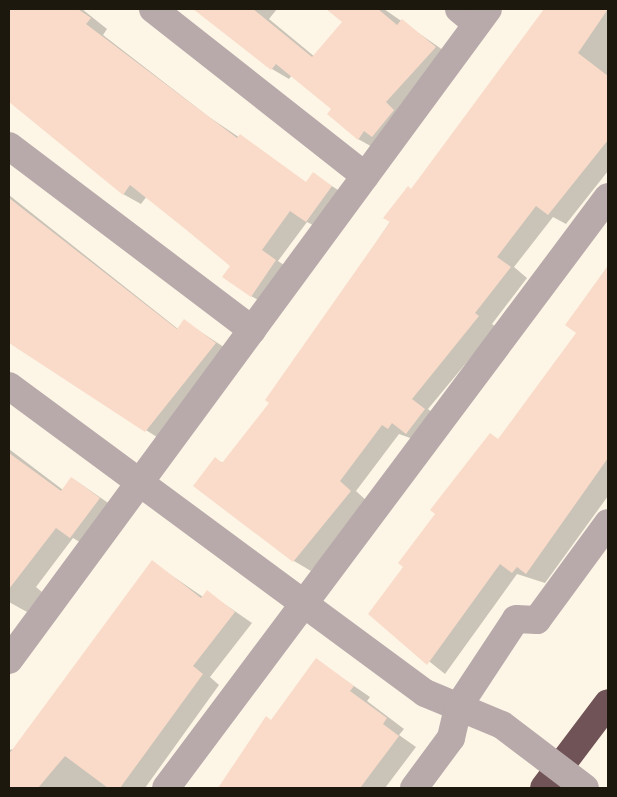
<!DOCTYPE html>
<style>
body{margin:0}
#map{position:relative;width:617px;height:797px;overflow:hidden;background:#fdf6e6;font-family:Manrope,sans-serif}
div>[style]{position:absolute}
.shadow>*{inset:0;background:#0003}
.building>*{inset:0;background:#fadbc9}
.street>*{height:28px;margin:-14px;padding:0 14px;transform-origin:14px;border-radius:14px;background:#b8a9aa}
.highway>*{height:28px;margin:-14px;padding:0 14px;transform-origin:14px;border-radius:14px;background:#705356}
.street-bridge>*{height:28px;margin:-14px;padding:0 14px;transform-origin:14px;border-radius:14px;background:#b8a9aa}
span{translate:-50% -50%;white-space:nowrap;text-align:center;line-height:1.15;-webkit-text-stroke:5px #fff;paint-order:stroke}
.frame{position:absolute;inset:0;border:10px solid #1c180e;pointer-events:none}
</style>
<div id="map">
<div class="shadow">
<i style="clip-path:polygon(9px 9px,82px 9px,107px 29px,103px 35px,209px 117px,307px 183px,313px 174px,349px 197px,324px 231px,307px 222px,278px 261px,293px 271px,269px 306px,251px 296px,232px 266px,147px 196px,141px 204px,123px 194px,9px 101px)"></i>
<i style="clip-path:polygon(203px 9px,277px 9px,269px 19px,315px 57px,344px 22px,329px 9px,384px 9px,453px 57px,376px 149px,358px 139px,333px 109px,292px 75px,289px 79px,272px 69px,200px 13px)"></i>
<i style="clip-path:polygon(546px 9px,608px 9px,608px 171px,566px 224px,553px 217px,514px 267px,527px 278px,492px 324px,496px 327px,428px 409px,442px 420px,424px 443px,399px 434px,356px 491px,368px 502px,311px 571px,294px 561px,215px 459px,223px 463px,270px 403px,411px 190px)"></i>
<i style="clip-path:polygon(9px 195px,178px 329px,184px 321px,233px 353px,163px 441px,9px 342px)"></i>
<i style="clip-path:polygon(608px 266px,608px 496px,545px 583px,517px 574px,445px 674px,370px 614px,578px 333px,566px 325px)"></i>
<i style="clip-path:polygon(9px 449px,63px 490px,72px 478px,117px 509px,88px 547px,73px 538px,36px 587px,42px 592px,27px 612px,9px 602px)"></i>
<i style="clip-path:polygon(152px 562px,203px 597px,207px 592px,252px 623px,210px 677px,219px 685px,145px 788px,9px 788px,9px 750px,14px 749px)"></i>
<i style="clip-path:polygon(316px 660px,370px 697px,367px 701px,404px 729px,399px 735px,416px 747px,385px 788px,219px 788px,266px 718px,271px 721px)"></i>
</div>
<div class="building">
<i style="clip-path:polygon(9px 9px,78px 9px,91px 18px,86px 24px,237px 138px,240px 134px,306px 182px,313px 172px,332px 186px,306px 222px,290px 211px,262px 250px,276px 260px,251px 297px,222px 277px,230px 266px,184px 228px,130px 185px,123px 195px,9px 102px)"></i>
<i style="clip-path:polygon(193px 9px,253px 9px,312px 57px,342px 22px,326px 9px,378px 9px,397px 25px,402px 19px,436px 47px,386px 102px,394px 110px,372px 137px,364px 131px,358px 140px,327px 114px,331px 109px,276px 64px,271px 70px)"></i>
<i style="clip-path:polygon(544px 9px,608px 9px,578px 53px,608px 76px,608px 140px,548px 215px,536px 206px,497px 257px,511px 267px,475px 313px,479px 316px,412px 399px,425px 409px,406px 434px,392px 423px,388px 429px,382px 425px,340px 481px,351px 491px,293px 562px,193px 486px,215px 457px,222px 463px,269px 403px,265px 400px,390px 222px,383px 218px,408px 186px,411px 189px)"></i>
<i style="clip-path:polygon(9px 198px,177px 329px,184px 319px,216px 343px,145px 432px,9px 343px)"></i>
<i style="clip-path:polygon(608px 266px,608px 458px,526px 574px,517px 567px,512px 573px,500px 564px,427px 665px,368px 614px,403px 567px,398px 563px,435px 514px,430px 510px,490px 433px,498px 439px,576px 333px,565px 325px)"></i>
<i style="clip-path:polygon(9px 453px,61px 491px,71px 477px,100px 498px,70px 538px,56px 528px,9px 589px)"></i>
<i style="clip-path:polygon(152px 560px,201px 598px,207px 590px,235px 612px,193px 666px,203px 674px,120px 788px,108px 788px,65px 756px,38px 788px,9px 788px,9px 754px)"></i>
<i style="clip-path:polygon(316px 658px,354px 686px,350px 691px,387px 718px,383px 724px,399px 736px,360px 788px,218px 788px,266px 716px,271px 720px)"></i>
</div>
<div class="street">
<i style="left:153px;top:9px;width:270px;rotate:38.2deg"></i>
<i style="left:459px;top:9px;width:23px;rotate:40deg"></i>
<i style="left:9px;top:146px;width:305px;rotate:37.1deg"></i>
<i style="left:9px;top:386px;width:517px;rotate:36.43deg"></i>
<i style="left:425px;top:693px;width:83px;rotate:22.6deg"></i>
<i style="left:9px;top:660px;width:808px;rotate:-53.65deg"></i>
<i style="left:166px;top:788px;width:738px;rotate:-53.21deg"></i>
<i style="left:414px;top:788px;width:62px;rotate:-53.5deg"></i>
<i style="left:451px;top:738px;width:32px;rotate:-77deg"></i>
<i style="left:458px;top:707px;width:105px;rotate:-56.6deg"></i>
<i style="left:516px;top:619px;width:21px;rotate:3deg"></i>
<i style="left:537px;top:620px;width:120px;rotate:-53.8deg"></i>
</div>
<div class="highway">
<i style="left:544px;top:788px;width:106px;rotate:-53deg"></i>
</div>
<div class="street-bridge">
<i style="left:502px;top:725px;width:104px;rotate:37.2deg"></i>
</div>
<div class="frame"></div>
</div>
